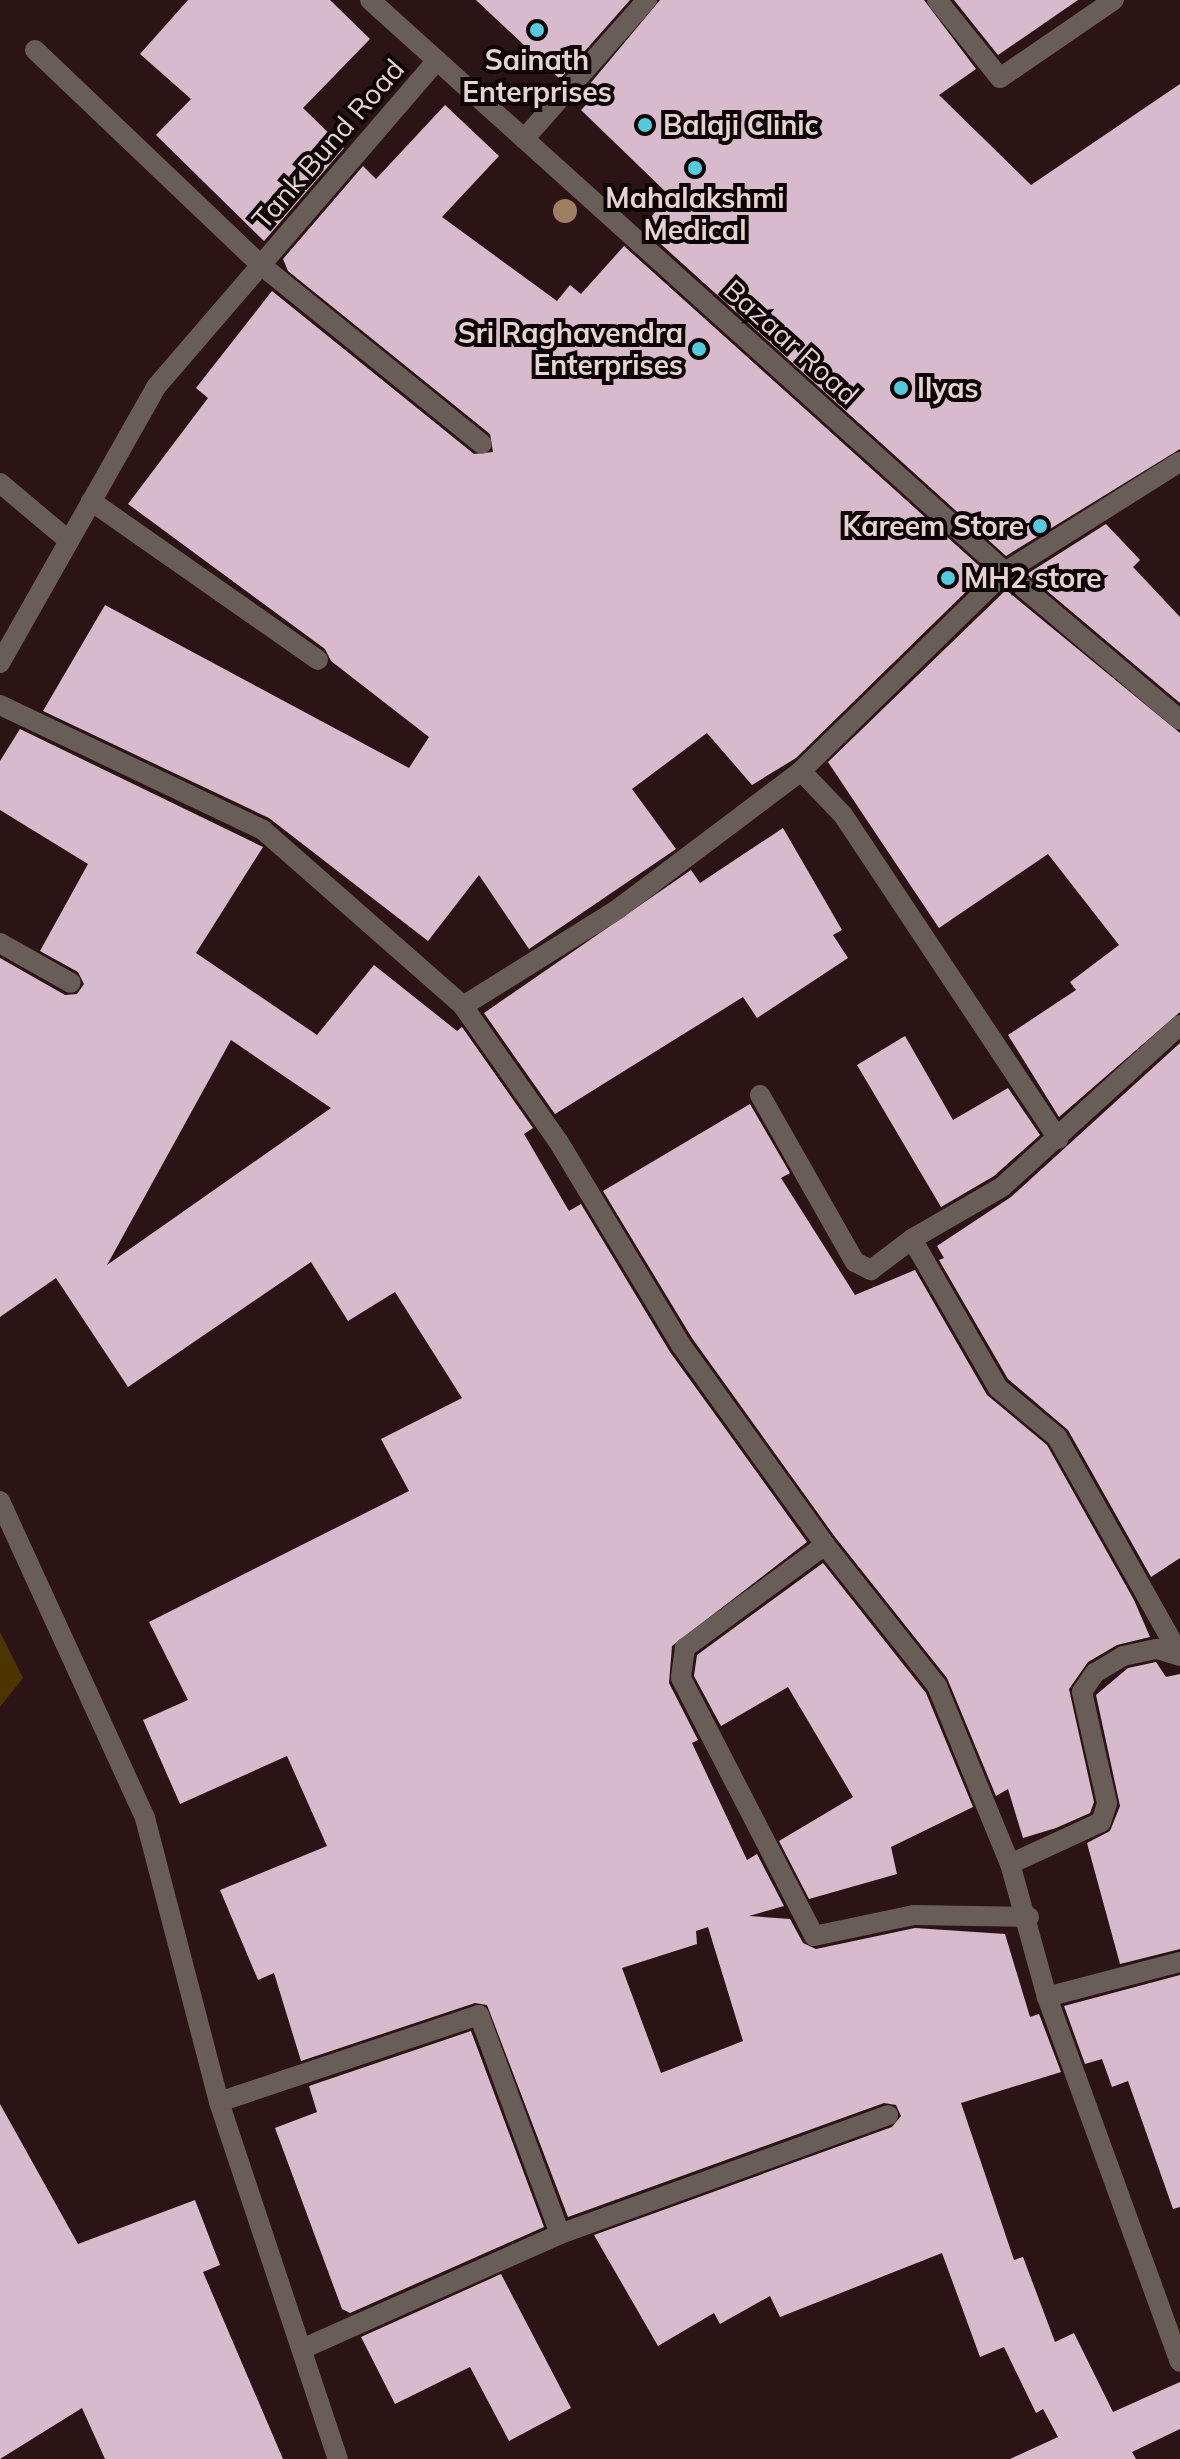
<!DOCTYPE html>
<style>
body{margin:0}
#map{position:relative;width:1180px;height:2459px;overflow:hidden;background:#2c1416;font-family:Mulish,sans-serif}
div>[style]{position:absolute}
.green>*{inset:0;background:#4c3300}
.building>*{inset:0;background:#d7bacb}
.minor>*{height:20px;margin:-10px;padding:0 10px;transform-origin:10px;border-radius:10px;background:#695d57}
.trees>*{width:24px;height:24px;margin:-12px;border-radius:50%;background:#9d8064}
.dots>*{width:22px;height:22px;translate:-50% -50%;box-sizing:border-box;border:4px solid #0d0405;border-radius:50%}
span{translate:-50% -50%;white-space:nowrap;text-align:center;line-height:1.15;-webkit-text-stroke:8px #0d0405;paint-order:stroke}
.poi-label{font-size:28px;color:#e6d4d5;font-weight:700}
.left{translate:0 -50%;text-align:left}
.right{translate:-100% -50%;text-align:right}
.street-label{font-size:28px;color:#e6d4d5}
</style>
<div id="map">
<div class="green">
<i style="clip-path:polygon(0 1632px,23px 1678px,0 1707px)"></i>
</div>
<div class="building">
<i style="clip-path:polygon(188px 0,330px 0,370px 39px,303px 108px,344px 148px,264px 241px,156px 135px,191px 99px,140px 54px)"></i>
<i style="clip-path:polygon(476px 0,630px 0,560px 79px)"></i>
<i style="clip-path:polygon(660px 0,924px 0,976px 69px,939px 95px,1031px 185px,1180px 84px,1180px 449px,1006px 556px,642px 227px,670px 196px,581px 110px,587px 104px,579px 97px)"></i>
<i style="clip-path:polygon(954px 0,1078px 0,998px 55px)"></i>
<i style="clip-path:polygon(445px 105px,499px 156px,442px 217px,557px 301px,570px 285px,581px 294px,624px 246px,986px 572px,796px 758px,752px 785px,707px 733px,632px 789px,676px 849px,529px 949px,479px 875px,428px 941px,269px 818px,43px 711px,105px 605px,409px 768px,429px 737px,331px 661px,325px 649px,128px 504px,208px 398px,196px 388px,272px 291px,474px 454px,493px 452px,490px 434px,288px 271px,283px 259px,363px 166px,376px 179px)"></i>
<i style="clip-path:polygon(1106px 524px,1140px 560px,1133px 567px,1180px 617px,1180px 703px,1027px 574px)"></i>
<i style="clip-path:polygon(1006px 590px,1180px 733px,1180px 1012px,1059px 1117px,1008px 1035px,1076px 990px,1070px 982px,1119px 945px,1048px 854px,939px 928px,828px 762px)"></i>
<i style="clip-path:polygon(evenodd,20px 729px,263px 847px,196px 953px,317px 1035px,374px 965px,457px 1031px,462px 1027px,533px 1128px,524px 1134px,569px 1211px,581px 1204px,670px 1352px,807px 1542px,672px 1646px,669px 1683px,698px 1740px,692px 1743px,747px 1860px,757px 1854px,784px 1906px,749px 1916px,790px 1919px,803px 1943px,816px 1949px,915px 1928px,1005px 1934px,1030px 2017px,1039px 2014px,1061px 2072px,961px 2103px,1014px 2260px,1023px 2257px,1055px 2342px,1074px 2333px,1113px 2412px,1180px 2382px,1180px 2429px,1132px 2452px,1136px 2459px,1010px 2459px,1058px 2437px,1043px 2409px,1036px 2413px,1004px 2347px,980px 2357px,942px 2253px,780px 2317px,770px 2296px,720px 2324px,714px 2313px,658px 2346px,594px 2235px,892px 2127px,901px 2116px,896px 2105px,884px 2103px,568px 2217px,487px 2005px,475px 2003px,301px 2061px,274px 1973px,258px 1980px,220px 1890px,327px 1846px,287px 1756px,180px 1804px,143px 1720px,188px 1700px,149px 1622px,409px 1491px,381px 1439px,462px 1398px,395px 1292px,348px 1321px,311px 1262px,128px 1387px,56px 1278px,0 1317px,0 958px,65px 995px,77px 994px,84px 984px,78px 972px,40px 951px,88px 864px,0 810px,0 761px,20px 729px,231px 1040px,331px 1108px,107px 1265px,231px 1040px,20px 729px,708px 1927px,743px 2041px,661px 2073px,622px 1968px,697px 1944px,696px 1931px,708px 1927px)"></i>
<i style="clip-path:polygon(783px 828px,842px 930px,833px 935px,848px 958px,757px 1018px,743px 997px,555px 1114px,484px 1013px,691px 870px,700px 883px)"></i>
<i style="clip-path:polygon(905px 1036px,953px 1120px,1008px 1088px,1040px 1135px,994px 1176px,941px 1207px,857px 1065px)"></i>
<i style="clip-path:polygon(1180px 1043px,1180px 1558px,1151px 1577px,1068px 1430px,1008px 1379px,939px 1260px,944px 1258px,937px 1246px,1011px 1197px)"></i>
<i style="clip-path:polygon(750px 1104px,790px 1173px,781px 1178px,855px 1295px,915px 1270px,987px 1395px,1047px 1445px,1134px 1600px,1150px 1637px,1117px 1645px,1088px 1662px,1069px 1689px,1094px 1802px,1090px 1813px,1056px 1828px,1023px 1838px,1008px 1789px,996px 1796px,947px 1678px,835px 1537px,692px 1338px,603px 1191px)"></i>
<i style="clip-path:polygon(823px 1563px,926px 1693px,973px 1807px,891px 1847px,897px 1874px,809px 1899px,779px 1841px,853px 1797px,788px 1687px,721px 1726px,694px 1676px,697px 1655px)"></i>
<i style="clip-path:polygon(1156px 1662px,1166px 1677px,1180px 1674px,1180px 1949px,1120px 1964px,1087px 1843px,1110px 1831px,1120px 1806px,1096px 1695px,1128px 1668px)"></i>
<i style="clip-path:polygon(1180px 1975px,1180px 2207px,1173px 2209px,1128px 2081px,1112px 2087px,1102px 2059px,1085px 2064px,1064px 2006px)"></i>
<i style="clip-path:polygon(471px 2031px,544px 2227px,350px 2313px,342px 2309px,275px 2128px,317px 2112px,309px 2086px)"></i>
<i style="clip-path:polygon(0 2104px,78px 2244px,195px 2200px,220px 2265px,203px 2272px,283px 2459px,105px 2459px,82px 2408px,0 2459px)"></i>
<i style="clip-path:polygon(501px 2274px,571px 2408px,509px 2441px,470px 2367px,395px 2404px,361px 2337px)"></i>
</div>
<div class="minor">
<i style="left:370px;top:0;width:855px;rotate:42.01deg"></i>
<i style="left:1005px;top:572px;width:229px;rotate:40.2deg"></i>
<i style="left:937px;top:0;width:100px;rotate:51.1deg"></i>
<i style="left:1000px;top:78px;width:138px;rotate:-34.4deg"></i>
<i style="left:35px;top:50px;width:312px;rotate:43.6deg"></i>
<i style="left:261px;top:265px;width:284px;rotate:39deg"></i>
<i style="left:524px;top:139px;width:186px;rotate:-48.5deg"></i>
<i style="left:0;top:483px;width:90px;rotate:40deg"></i>
<i style="left:91px;top:501px;width:277px;rotate:35deg"></i>
<i style="left:0;top:663px;width:317px;rotate:-60.5deg"></i>
<i style="left:156px;top:387px;width:431px;rotate:-49.3deg"></i>
<i style="left:0;top:705px;width:291px;rotate:25.4deg"></i>
<i style="left:263px;top:830px;width:266px;rotate:41.3deg"></i>
<i style="left:463px;top:1006px;width:165px;rotate:54.9deg"></i>
<i style="left:558px;top:1141px;width:238px;rotate:58.9deg"></i>
<i style="left:681px;top:1345px;width:246px;rotate:54.2deg"></i>
<i style="left:825px;top:1545px;width:180px;rotate:51.5deg"></i>
<i style="left:937px;top:1686px;width:192px;rotate:67.7deg"></i>
<i style="left:801px;top:771px;width:61px;rotate:46.3deg"></i>
<i style="left:843px;top:815px;width:389px;rotate:56.4deg"></i>
<i style="left:0;top:943px;width:81px;rotate:29.4deg"></i>
<i style="left:463px;top:1006px;width:183px;rotate:-32deg"></i>
<i style="left:618px;top:909px;width:229px;rotate:-37deg"></i>
<i style="left:801px;top:771px;width:285px;rotate:-44.3deg"></i>
<i style="left:1005px;top:572px;width:207px;rotate:-32.2deg"></i>
<i style="left:1180px;top:1025px;width:241px;rotate:137.7deg"></i>
<i style="left:1002px;top:1187px;width:104px;rotate:150deg"></i>
<i style="left:912px;top:1239px;width:172px;rotate:60deg"></i>
<i style="left:998px;top:1388px;width:77px;rotate:39.7deg"></i>
<i style="left:1057px;top:1437px;width:250px;rotate:60.6deg"></i>
<i style="left:760px;top:1095px;width:192px;rotate:60.4deg"></i>
<i style="left:855px;top:1262px;width:18px;rotate:27deg"></i>
<i style="left:871px;top:1270px;width:51px;rotate:-37.1deg"></i>
<i style="left:0;top:1501px;width:349px;rotate:65.4deg"></i>
<i style="left:145px;top:1818px;width:293px;rotate:75.4deg"></i>
<i style="left:219px;top:2102px;width:376px;rotate:71.6deg"></i>
<i style="left:825px;top:1545px;width:174px;rotate:143.7deg"></i>
<i style="left:685px;top:1648px;width:30px;rotate:98deg"></i>
<i style="left:681px;top:1678px;width:290px;rotate:62.7deg"></i>
<i style="left:814px;top:1936px;width:102px;rotate:-11.9deg"></i>
<i style="left:914px;top:1915px;width:115px;rotate:1deg"></i>
<i style="left:1180px;top:1962px;width:138px;rotate:165.3deg"></i>
<i style="left:1047px;top:1997px;width:388px;rotate:70deg"></i>
<i style="left:1047px;top:1997px;width:138px;rotate:-105.5deg"></i>
<i style="left:1010px;top:1864px;width:100px;rotate:-24.8deg"></i>
<i style="left:1101px;top:1822px;width:20px;rotate:-72deg"></i>
<i style="left:1107px;top:1803px;width:114px;rotate:-102.7deg"></i>
<i style="left:1082px;top:1692px;width:23px;rotate:-56deg"></i>
<i style="left:1095px;top:1673px;width:33px;rotate:-31deg"></i>
<i style="left:1123px;top:1656px;width:35px;rotate:-12deg"></i>
<i style="left:1157px;top:1649px;width:24px;rotate:17deg"></i>
<i style="left:219px;top:2102px;width:274px;rotate:-18.5deg"></i>
<i style="left:479px;top:2015px;width:233px;rotate:69.7deg"></i>
<i style="left:302px;top:2349px;width:282px;rotate:-24deg"></i>
<i style="left:560px;top:2234px;width:349px;rotate:-19.9deg"></i>
</div>
<div class="trees">
<i style="left:565px;top:211px"></i>
</div>
<div class="dots">
<i style="left:537px;top:30px;background:#54cadd"></i>
<i style="left:645px;top:125px;background:#54cadd"></i>
<i style="left:695px;top:168px;background:#54cadd"></i>
<i style="left:699px;top:349px;background:#54cadd"></i>
<i style="left:901px;top:388px;background:#54cadd"></i>
<i style="left:1040px;top:526px;background:#54cadd"></i>
<i style="left:948px;top:578px;background:#54cadd"></i>
</div>
<div class="poi-label">
<span style="left:537px;top:76px">Sainath<br>Enterprises</span>
<span class="left" style="left:663px;top:125px">Balaji Clinic</span>
<span style="left:695px;top:214px">Mahalakshmi<br>Medical</span>
<span class="right" style="left:683px;top:349px">Sri Raghavendra<br>Enterprises</span>
<span class="left" style="left:917px;top:388px">Ilyas</span>
<span class="right" style="left:1024px;top:526px">Kareem Store</span>
<span class="left" style="left:964px;top:578px">MH2 store</span>
</div>
<div class="street-label">
<span style="left:328px;top:144px;rotate:-49deg">Tank Bund Road</span>
<span style="left:791px;top:342px;rotate:42deg">Bazaar Road</span>
</div>
</div>
